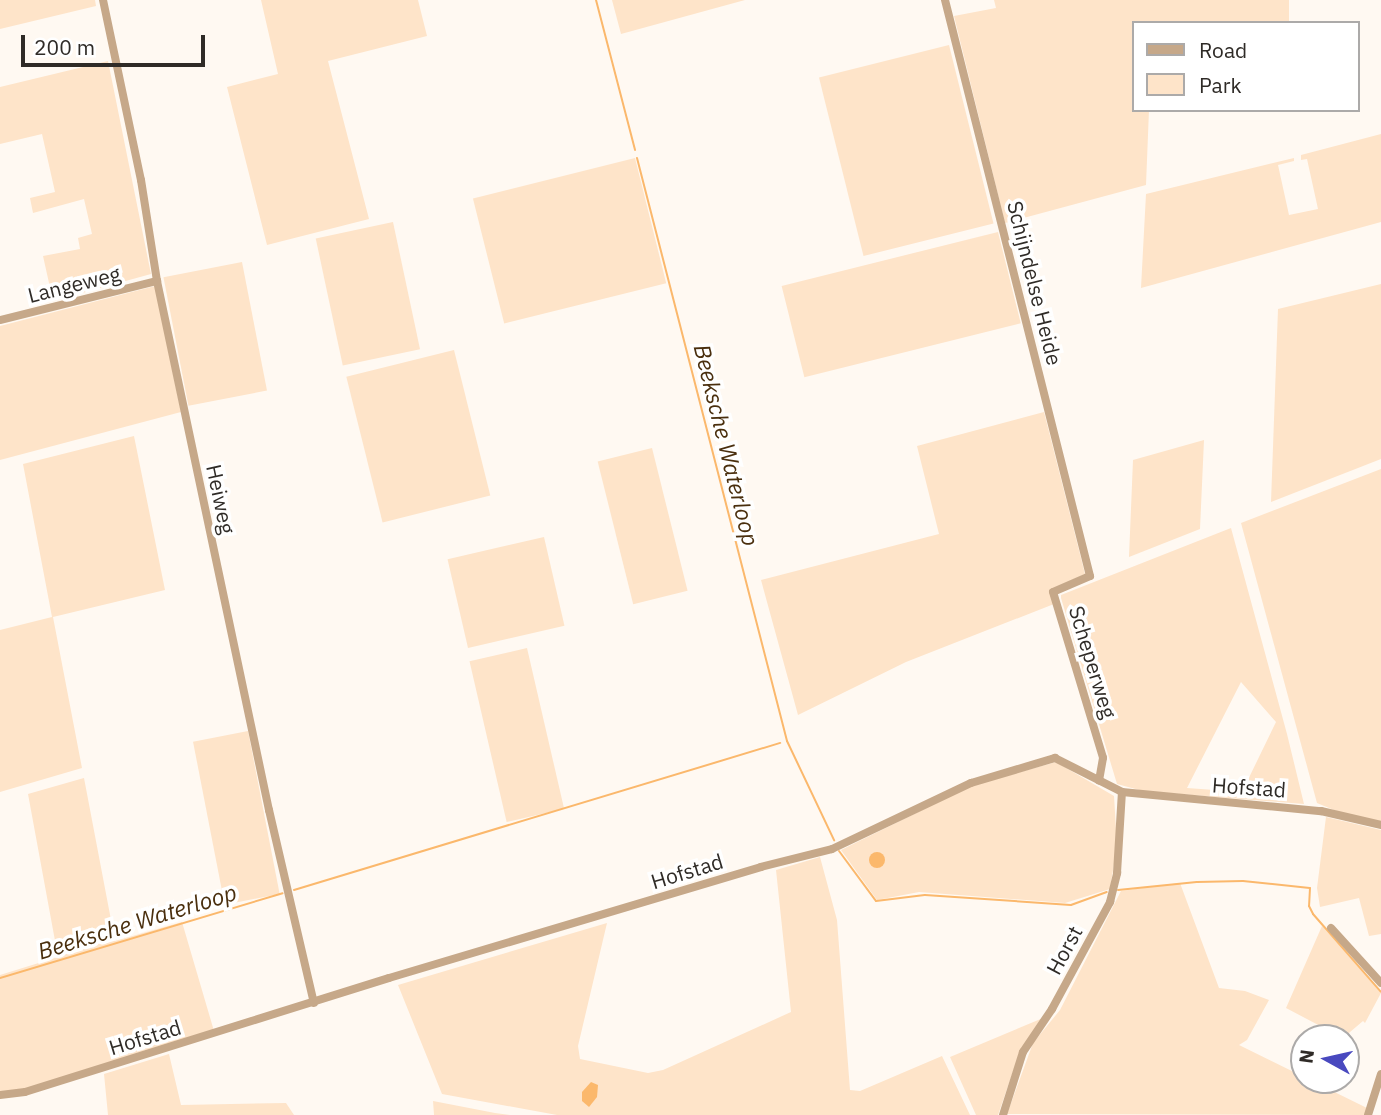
<!DOCTYPE html>
<style>
body{margin:0}
#map{position:relative;width:1381px;height:1115px;overflow:hidden;background:#fff9f2;font-family:"IBM Plex Sans",sans-serif}
div>[style]{position:absolute}
.green>*{inset:0;background:#fee4c9;transform-origin:0 0}
.water>*{inset:0;background:#fbb86c}
.round{border-radius:50%}
.stream>*{height:2px;margin:-1px;padding:0 1px;transform-origin:1px;border-radius:1px;background:#fbb86c}
.minor>*{height:8px;margin:-4px;padding:0 4px;transform-origin:4px;border-radius:4px;background:#c6a889}
span{translate:-50% -50%;white-space:nowrap;text-align:center;line-height:1.15;-webkit-text-stroke:7px #fff;paint-order:stroke}
.street-label{font-size:21px;color:#2f2b27}
.water-label{font-size:23px;color:#4a2f0e;font-style:italic}
.legend{position:absolute;left:1132px;top:21px;width:228px;height:91px;box-sizing:border-box;background:#fff;border:2px solid #acaaa9;margin:0;padding:9px 12px;list-style:none;font-size:21px;color:#2f2b27}
.legend li{display:flex;align-items:center;gap:14px;height:35px}
.legend b{width:35px;border:2px solid #acaaa9}
.north{position:absolute;left:1290px;top:1024px;width:70px;height:70px;box-sizing:border-box;background:#fff;border:2px solid #acaaa9;border-radius:50%;rotate:278deg;font-size:19px;font-weight:700;line-height:28px;text-align:center;color:#2f2b27}
.north::after{content:'';display:block;margin:auto;width:24px;height:32px;background:#4949bf;clip-path:polygon(50% 0,100% 100%,50% 72%,0 100%)}
.scale{position:absolute;left:21px;top:35px;width:184px;height:32px;box-sizing:border-box;border:4px solid #2f2b27;border-top:0;padding-left:9px;font-size:21px;line-height:24px;white-space:nowrap;color:#2f2b27;-webkit-text-stroke:5px #fff;paint-order:stroke}
</style>
<div id="map">
<div class="green">
<i style="clip-path:polygon(0 0,95px 0,96px 6px,0 29px)"></i>
<i style="clip-path:polygon(261px 0,418px 0,427px 36px,328px 61px,369px 219px,267px 245px,227px 87px,278px 74px)"></i>
<i style="clip-path:polygon(612px 0,745px 0,621px 34px)"></i>
<i style="clip-path:polygon(994px 0,1289px 0,1289px 23px,1134px 23px,1134px 110px,1149px 110px,1146px 185px,1005px 223px,954px 16px,996px 8px)"></i>
<i style="left:949px;top:45px;width:184px;height:134px;rotate:76deg"></i>
<i style="clip-path:polygon(108px 61px,151px 274px,53px 301px,43px 256px,80px 249px,78px 238px,92px 234px,84px 199px,33px 213px,30px 198px,55px 192px,42px 134px,0 144px,0 87px)"></i>
<i style="clip-path:polygon(1381px 134px,1381px 222px,1141px 288px,1146px 194px,1294px 158px,1294px 161px,1278px 165px,1289px 215px,1318px 209px,1307px 159px,1301px 160px,1301px 155px)"></i>
<i style="left:635px;top:158px;width:129px;height:167px;rotate:76deg"></i>
<i style="left:393px;top:222px;width:130px;height:79px;rotate:78deg"></i>
<i style="left:998px;top:232px;width:94px;height:223px;rotate:76deg"></i>
<i style="left:242px;top:262px;width:131px;height:80px;rotate:79deg"></i>
<i style="clip-path:polygon(1381px 284px,1381px 459px,1271px 502px,1278px 309px)"></i>
<i style="clip-path:polygon(155px 286px,181px 412px,0 460px,0 326px)"></i>
<i style="left:454px;top:350px;width:150px;height:111px;rotate:76deg"></i>
<i style="clip-path:polygon(1044px 412px,1085px 574px,1054px 588px,1054px 604px,906px 662px,798px 715px,761px 580px,939px 534px,917px 446px)"></i>
<i style="clip-path:polygon(134px 436px,165px 590px,53px 617px,82px 768px,0 792px,0 630px,52px 617px,23px 464px)"></i>
<i style="clip-path:polygon(1204px 440px,1200px 529px,1129px 557px,1133px 460px)"></i>
<i style="left:652px;top:448px;width:147px;height:56px;rotate:76deg"></i>
<i style="clip-path:polygon(1381px 469px,1381px 822px,1341px 813px,1317px 803px,1241px 523px)"></i>
<i style="clip-path:polygon(evenodd,1231px 528px,1287px 734px,1304px 804px,1143px 791px,1117px 784px,1061px 598px,1061px 595px,1231px 528px,1241px 682px,1276px 722px,1242px 792px,1187px 788px,1241px 682px)"></i>
<i style="left:544px;top:537px;width:91px;height:99px;rotate:77deg"></i>
<i style="left:527px;top:648px;width:165px;height:59px;rotate:77deg"></i>
<i style="left:248px;top:731px;width:166px;height:56px;rotate:79deg"></i>
<i style="clip-path:polygon(1056px 762px,1114px 796px,1117px 845px,1110px 889px,1065px 903px,919px 892px,877px 900px,841px 850px,971px 786px)"></i>
<i style="clip-path:polygon(84px 778px,115px 941px,182px 922px,214px 1031px,29px 1088px,0 1093px,0 975px,58px 957px,28px 794px)"></i>
<i style="clip-path:polygon(1326px 817px,1381px 830px,1381px 934px,1369px 936px,1359px 898px,1320px 907px,1317px 888px)"></i>
<i style="clip-path:polygon(820px 857px,837px 920px,850px 1090px,860px 1091px,942px 1056px,970px 1115px,557px 1115px,442px 1094px,398px 985px,607px 923px,578px 1046px,580px 1059px,648px 1073px,663px 1070px,791px 1012px,776px 870px)"></i>
<i style="clip-path:polygon(1180px 883px,1219px 988px,1245px 991px,1269px 1000px,1247px 1040px,1239px 1045px,1304px 1077px,1304px 1080px,1310px 1080px,1367px 1108px,1365px 1115px,1007px 1114px,1033px 1043px,1060px 1010px,1121px 891px)"></i>
<i style="clip-path:polygon(1322px 926px,1381px 993px,1365px 1023px,1363px 1021px,1343px 1038px,1286px 1008px)"></i>
<i style="clip-path:polygon(1043px 1018px,1019px 1054px,998px 1115px,976px 1115px,950px 1057px)"></i>
<i style="clip-path:polygon(169px 1054px,181px 1105px,286px 1103px,294px 1115px,108px 1115px,104px 1074px)"></i>
<i style="clip-path:polygon(433px 1101px,495px 1113px,510px 1115px,434px 1115px)"></i>
</div>
<div class="water">
<i class="round" style="left:869px;top:852px;width:16px;height:16px"></i>
<i style="clip-path:polygon(591px 1082px,598px 1085px,597px 1097px,589px 1107px,582px 1101px,582px 1092px)"></i>
</div>
<div class="stream">
<i style="left:596px;top:0;width:155px;rotate:75.4deg"></i>
<i style="left:637px;top:158px;width:602px;rotate:75.57deg"></i>
<i style="left:787px;top:741px;width:110px;rotate:64.6deg"></i>
<i style="left:839px;top:851px;width:62px;rotate:53.5deg"></i>
<i style="left:876px;top:901px;width:49px;rotate:-7deg"></i>
<i style="left:925px;top:895px;width:146px;rotate:3.9deg"></i>
<i style="left:1071px;top:905px;width:38px;rotate:-20deg"></i>
<i style="left:294px;top:890px;width:508px;rotate:-16.83deg"></i>
<i style="left:1118px;top:890px;width:79px;rotate:-5.8deg"></i>
<i style="left:1197px;top:882px;width:46px;rotate:-1.2deg"></i>
<i style="left:1243px;top:881px;width:67px;rotate:6deg"></i>
<i style="left:1310px;top:888px;width:18px;rotate:93deg"></i>
<i style="left:1309px;top:906px;width:9px;rotate:63deg"></i>
<i style="left:1313px;top:914px;width:103px;rotate:48.9deg"></i>
<i style="left:0;top:978px;width:295px;rotate:-16.7deg"></i>
</div>
<div class="minor">
<i style="left:103px;top:0;width:184px;rotate:78.1deg"></i>
<i style="left:141px;top:180px;width:102px;rotate:81deg"></i>
<i style="left:157px;top:281px;width:541px;rotate:78.05deg"></i>
<i style="left:269px;top:810px;width:198px;rotate:76.9deg"></i>
<i style="left:945px;top:0;width:594px;rotate:75.87deg"></i>
<i style="left:1090px;top:576px;width:40px;rotate:156.6deg"></i>
<i style="left:1053px;top:592px;width:173px;rotate:73.2deg"></i>
<i style="left:1103px;top:758px;width:23px;rotate:100deg"></i>
<i style="left:0;top:320px;width:162px;rotate:-14deg"></i>
<i style="left:1331px;top:928px;width:74px;rotate:47.7deg"></i>
<i style="left:0;top:1095px;width:25px;rotate:-7deg"></i>
<i style="left:25px;top:1092px;width:381px;rotate:-17.4deg"></i>
<i style="left:389px;top:978px;width:388px;rotate:-16.6deg"></i>
<i style="left:761px;top:867px;width:73px;rotate:-14.2deg"></i>
<i style="left:832px;top:849px;width:154px;rotate:-25.4deg"></i>
<i style="left:971px;top:783px;width:88px;rotate:-16.6deg"></i>
<i style="left:1055px;top:758px;width:75px;rotate:26.9deg"></i>
<i style="left:1122px;top:792px;width:200px;rotate:5.5deg"></i>
<i style="left:1321px;top:811px;width:62px;rotate:13.1deg"></i>
<i style="left:1003px;top:1115px;width:66px;rotate:-72.4deg"></i>
<i style="left:1023px;top:1052px;width:52px;rotate:-56deg"></i>
<i style="left:1052px;top:1009px;width:122px;rotate:-61.5deg"></i>
<i style="left:1110px;top:902px;width:30px;rotate:-76deg"></i>
<i style="left:1117px;top:873px;width:81px;rotate:-86.5deg"></i>
<i style="left:1368px;top:1115px;width:43px;rotate:-72.4deg"></i>
</div>
<div class="street-label">
<span style="left:1035px;top:283px;rotate:76deg">Schijndelse Heide</span>
<span style="left:74px;top:284px;rotate:-14deg">Langeweg</span>
<span style="left:221px;top:499px;rotate:78deg">Heiweg</span>
<span style="left:1093px;top:662px;rotate:73deg">Scheperweg</span>
<span style="left:1249px;top:787px;rotate:4deg">Hofstad</span>
<span style="left:687px;top:871px;rotate:-17deg">Hofstad</span>
<span style="left:1064px;top:950px;rotate:-62deg">Horst</span>
<span style="left:145px;top:1037px;rotate:-17deg">Hofstad</span>
</div>
<div class="water-label">
<span style="left:727px;top:445px;rotate:76deg">Beeksche Waterloop</span>
<span style="left:137px;top:921px;rotate:-17deg">Beeksche Waterloop</span>
</div>
<ul class="legend">
<li><b style="height:9px;background:#c6a889"></b>Road</li>
<li><b style="height:19px;background:#fee4c9"></b>Park</li>
</ul>
<div class="north">N</div>
<div class="scale">200 m</div>
</div>
